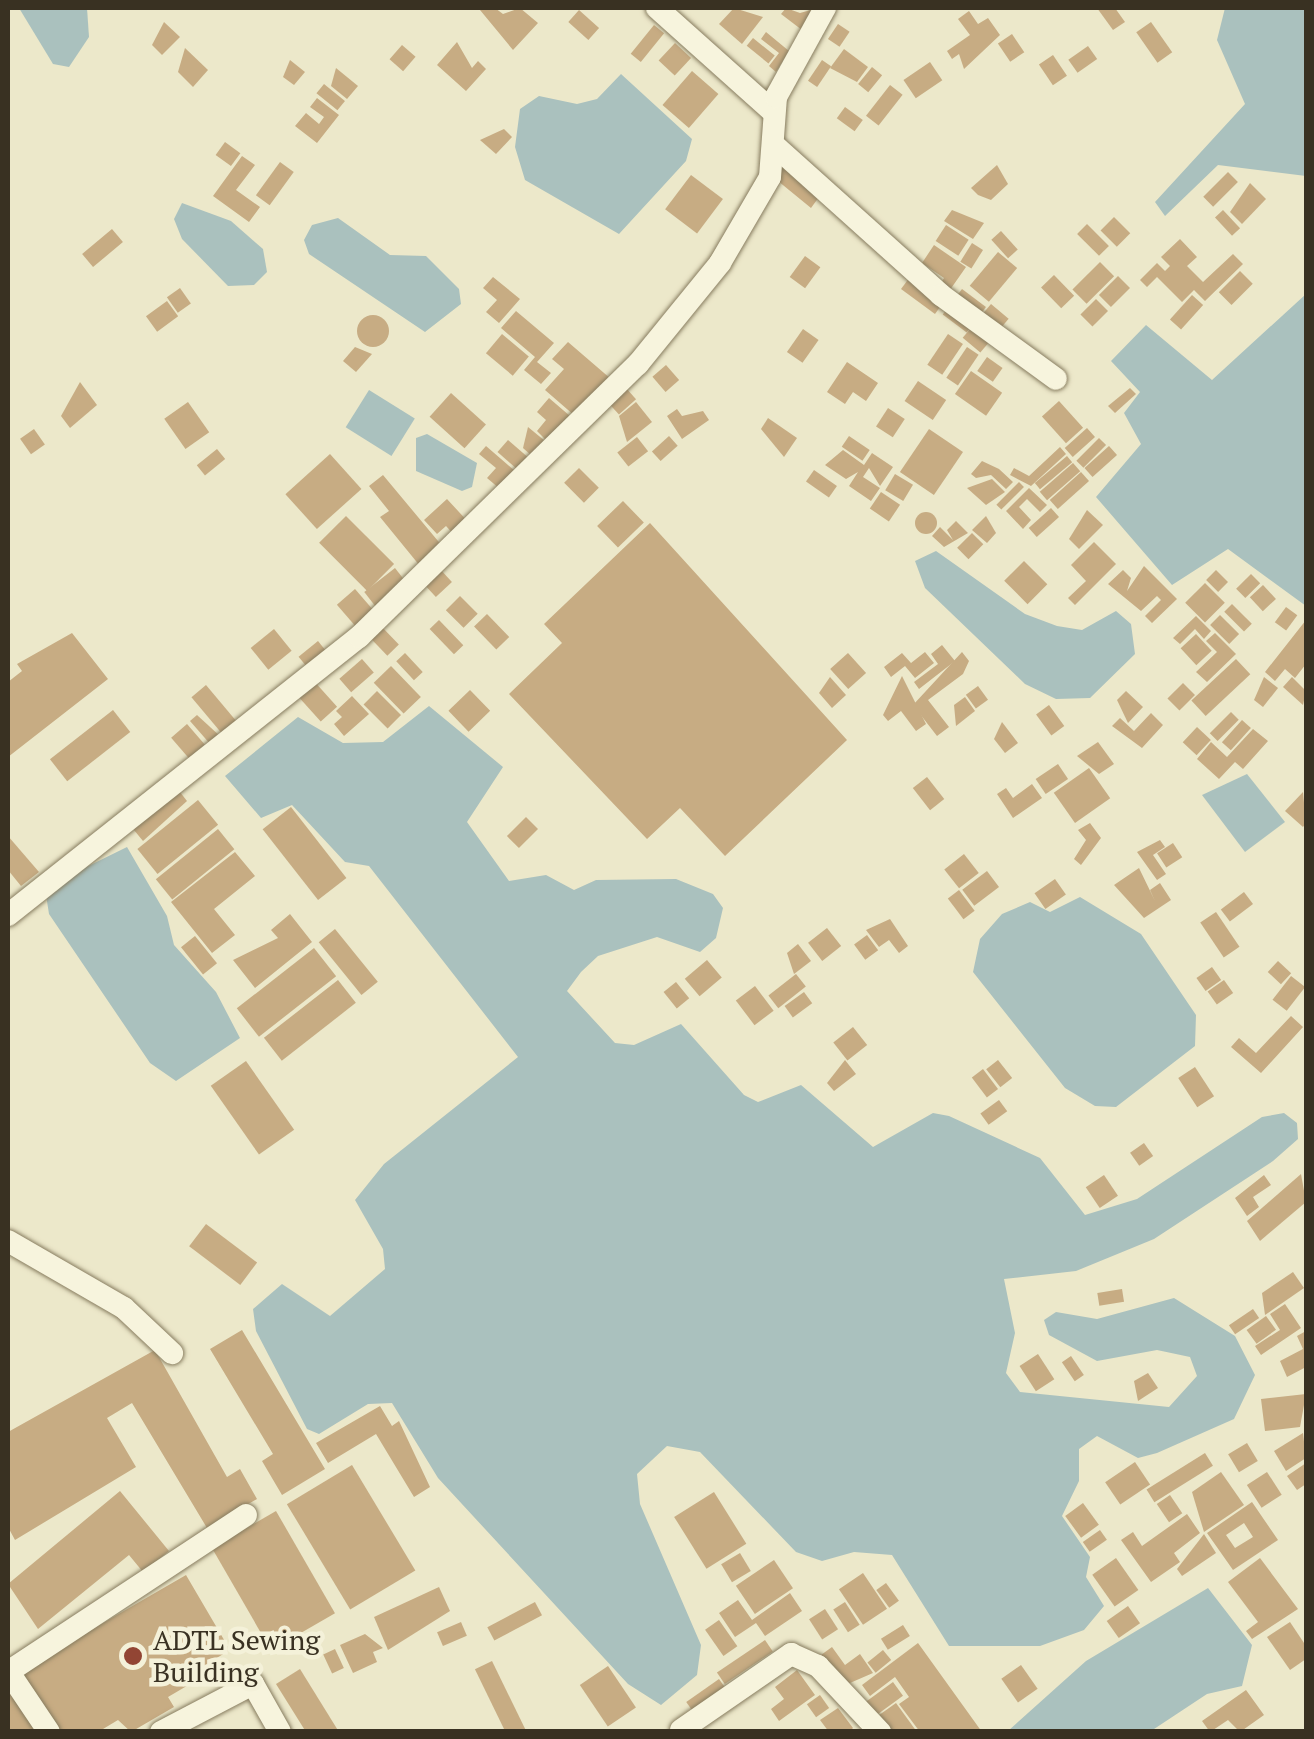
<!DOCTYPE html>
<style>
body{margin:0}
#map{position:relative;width:1314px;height:1739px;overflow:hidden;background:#ece8ca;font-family:"PT Serif",serif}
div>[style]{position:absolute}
.water>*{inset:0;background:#aac1be;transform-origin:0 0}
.building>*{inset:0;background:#c7ac83;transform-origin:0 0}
.round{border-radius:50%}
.roads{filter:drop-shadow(0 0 2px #877c5f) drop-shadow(0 0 2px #877c5f)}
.minor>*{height:22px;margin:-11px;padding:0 11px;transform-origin:11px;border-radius:11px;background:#f7f4dd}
.dots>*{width:28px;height:28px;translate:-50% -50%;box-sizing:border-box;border:5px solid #f4f1d9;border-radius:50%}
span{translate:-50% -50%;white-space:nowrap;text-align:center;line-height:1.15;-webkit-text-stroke:9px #f4f1d9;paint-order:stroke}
.poi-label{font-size:28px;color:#393122}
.left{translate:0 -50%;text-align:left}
.frame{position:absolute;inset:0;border:10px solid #393122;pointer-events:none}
</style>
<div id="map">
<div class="water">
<i style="clip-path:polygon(19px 8px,87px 8px,89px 37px,69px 67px,53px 64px)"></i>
<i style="clip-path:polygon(1225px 8px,1306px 8px,1306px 176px,1218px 165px,1165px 216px,1155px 202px,1245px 104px,1217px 40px)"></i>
<i style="clip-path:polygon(621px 74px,692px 139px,686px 161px,619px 234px,525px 180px,515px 147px,520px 109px,539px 96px,577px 104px,597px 99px)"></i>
<i style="clip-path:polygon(182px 203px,231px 221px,263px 249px,267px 272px,254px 285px,228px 286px,182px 239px,174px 219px)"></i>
<i style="clip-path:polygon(338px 218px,390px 255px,426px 256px,459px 289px,461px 304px,425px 332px,309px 254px,304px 240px,312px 225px)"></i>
<i style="clip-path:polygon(1306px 294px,1306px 606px,1228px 549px,1172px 585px,1096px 497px,1141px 444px,1124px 413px,1140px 392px,1111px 361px,1146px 325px,1212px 380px)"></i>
<i style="left:369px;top:390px;width:54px;height:44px;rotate:32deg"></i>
<i style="clip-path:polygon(427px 434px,477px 463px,472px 487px,462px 491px,416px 471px,416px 438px)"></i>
<i style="clip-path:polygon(936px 551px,1025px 614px,1057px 626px,1082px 630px,1116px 611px,1131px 624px,1135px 654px,1090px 698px,1056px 699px,1025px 684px,925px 588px,915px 561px)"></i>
<i style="clip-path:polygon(429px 706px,503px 767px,467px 822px,509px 881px,546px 875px,574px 890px,596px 880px,676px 879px,713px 894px,723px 908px,716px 938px,700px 952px,657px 937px,598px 956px,581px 972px,567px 991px,615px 1043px,634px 1045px,681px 1024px,744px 1095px,758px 1102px,801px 1085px,873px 1147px,933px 1113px,949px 1116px,1040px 1158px,1085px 1215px,1137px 1199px,1262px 1117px,1284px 1113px,1297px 1123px,1298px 1139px,1273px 1161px,1154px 1239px,1076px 1271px,1004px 1279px,1015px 1333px,1006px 1373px,1020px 1392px,1169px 1407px,1197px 1376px,1190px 1357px,1157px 1350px,1097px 1361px,1049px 1335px,1044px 1320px,1056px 1312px,1097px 1319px,1174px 1298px,1235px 1336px,1255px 1375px,1234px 1419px,1157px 1453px,1138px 1458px,1097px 1436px,1079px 1449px,1079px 1481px,1062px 1516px,1090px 1557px,1086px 1577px,1104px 1606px,1084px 1630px,1040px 1646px,949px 1646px,892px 1555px,854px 1552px,822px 1561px,796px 1552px,700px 1452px,667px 1446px,637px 1474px,640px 1504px,701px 1645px,697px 1675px,661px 1705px,628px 1684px,438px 1478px,392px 1403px,368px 1404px,319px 1434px,307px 1429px,256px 1331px,253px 1309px,282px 1284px,330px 1316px,385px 1269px,383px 1249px,355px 1200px,384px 1164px,518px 1057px,369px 866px,345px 862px,292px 805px,261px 818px,225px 776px,298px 717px,343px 743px,383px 742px)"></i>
<i style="clip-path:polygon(1247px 774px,1285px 822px,1245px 852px,1202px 795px)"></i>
<i style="clip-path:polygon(127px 847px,167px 916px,174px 945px,216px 992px,240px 1038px,176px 1081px,150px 1063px,49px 914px,46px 895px,64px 878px)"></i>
<i style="clip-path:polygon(1080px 897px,1141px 934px,1196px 1015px,1195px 1046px,1116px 1107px,1095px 1106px,1065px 1088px,973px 972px,980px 939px,1002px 914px,1030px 902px,1050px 912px)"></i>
<i style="clip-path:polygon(1208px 1588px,1252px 1645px,1242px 1686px,1207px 1694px,1151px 1731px,1008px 1731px,1086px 1661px)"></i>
</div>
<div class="building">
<i style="clip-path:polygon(495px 8px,503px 14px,520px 8px,538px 23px,513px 50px,480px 10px)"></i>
<i style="clip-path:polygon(734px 8px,763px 17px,742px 44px,719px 24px)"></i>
<i style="clip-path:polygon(786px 8px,800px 13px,818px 8px,802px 30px,781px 14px)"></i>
<i style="clip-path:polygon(1097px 8px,1115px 8px,1125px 22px,1113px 30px)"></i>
<i style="left:579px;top:10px;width:27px;height:16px;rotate:42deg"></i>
<i style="clip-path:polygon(969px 11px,978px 24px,988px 18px,1000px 35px,964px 69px,959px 54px,952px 59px,947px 51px,970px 35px,958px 19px)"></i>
<i style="clip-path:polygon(164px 22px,180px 37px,162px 55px,152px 45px)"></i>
<i style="left:1151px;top:22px;width:37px;height:18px;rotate:55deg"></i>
<i style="left:838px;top:24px;width:14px;height:18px;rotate:34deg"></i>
<i style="left:654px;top:25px;width:13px;height:37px;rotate:39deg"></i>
<i style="clip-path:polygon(766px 32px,789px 51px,776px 72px,769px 66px,779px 53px,761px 39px)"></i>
<i style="left:1012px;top:34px;width:22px;height:17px;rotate:56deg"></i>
<i style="left:753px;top:38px;width:28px;height:10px;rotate:39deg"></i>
<i style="clip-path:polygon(457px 42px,472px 68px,478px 61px,486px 69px,466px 91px,437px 65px)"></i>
<i style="left:675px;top:43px;width:22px;height:24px;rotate:43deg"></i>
<i style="left:402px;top:45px;width:18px;height:19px;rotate:41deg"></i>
<i style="left:1088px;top:46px;width:16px;height:24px;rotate:55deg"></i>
<i style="clip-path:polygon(185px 48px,208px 70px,193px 87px,178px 72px)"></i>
<i style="clip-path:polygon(844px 49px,868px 67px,857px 82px,830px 68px)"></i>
<i style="left:1053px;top:55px;width:25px;height:17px;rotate:56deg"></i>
<i style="clip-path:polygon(290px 60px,305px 72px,294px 85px,283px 77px)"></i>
<i style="left:822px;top:60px;width:11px;height:25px;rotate:34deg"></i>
<i style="left:930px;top:62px;width:22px;height:32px;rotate:56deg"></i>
<i style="left:872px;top:67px;width:13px;height:22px;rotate:39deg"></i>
<i style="clip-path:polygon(336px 68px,358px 86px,347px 99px,331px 86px)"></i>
<i style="left:692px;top:71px;width:35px;height:45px;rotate:41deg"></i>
<i style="left:324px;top:84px;width:27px;height:12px;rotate:39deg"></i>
<i style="left:890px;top:85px;width:16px;height:39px;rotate:38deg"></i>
<i style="clip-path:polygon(317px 98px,339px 115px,317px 143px,295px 126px,306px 113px,319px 124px,324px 117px,310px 107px)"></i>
<i style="left:845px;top:107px;width:22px;height:14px;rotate:36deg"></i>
<i style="clip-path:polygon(504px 129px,512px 137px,496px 154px,480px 140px)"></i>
<i style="left:225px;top:142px;width:19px;height:16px;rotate:36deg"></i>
<i style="clip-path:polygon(242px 156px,255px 165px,236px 190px,260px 207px,249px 222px,213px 196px)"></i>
<i style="clip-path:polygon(780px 156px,792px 157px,794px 178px,819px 197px,811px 208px,778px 181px)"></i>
<i style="left:280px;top:162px;width:17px;height:41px;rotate:36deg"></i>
<i style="clip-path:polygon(997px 165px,1008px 184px,991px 200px,978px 195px,971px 188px)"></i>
<i style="left:1228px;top:172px;width:14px;height:35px;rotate:45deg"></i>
<i style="left:691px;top:175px;width:40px;height:43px;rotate:37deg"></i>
<i style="clip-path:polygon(1250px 183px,1266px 199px,1242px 224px,1230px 212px)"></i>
<i style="clip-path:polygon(952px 210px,984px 223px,973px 239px,944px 221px)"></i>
<i style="left:1223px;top:210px;width:25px;height:11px;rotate:47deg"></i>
<i style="left:1114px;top:217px;width:23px;height:19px;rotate:45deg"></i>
<i style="left:1087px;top:224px;width:31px;height:14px;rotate:45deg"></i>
<i style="left:946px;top:225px;width:27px;height:19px;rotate:33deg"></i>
<i style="left:112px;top:229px;width:17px;height:39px;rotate:50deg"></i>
<i style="left:1001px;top:231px;width:25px;height:13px;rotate:48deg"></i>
<i style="clip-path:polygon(1180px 239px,1197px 257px,1187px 266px,1203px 282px,1233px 254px,1243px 264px,1205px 301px,1194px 290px,1182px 302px,1157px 277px,1147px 287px,1140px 280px,1157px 263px,1165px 271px,1170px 266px,1161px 257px)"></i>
<i style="left:972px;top:243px;width:13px;height:22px;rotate:32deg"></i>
<i style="clip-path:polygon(934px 245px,966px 267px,945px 297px,936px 291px,944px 278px,922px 263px)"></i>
<i style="left:998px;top:252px;width:25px;height:44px;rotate:40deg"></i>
<i style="left:805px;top:256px;width:19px;height:26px;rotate:36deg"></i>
<i style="left:1100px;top:262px;width:20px;height:39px;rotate:45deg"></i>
<i style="clip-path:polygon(919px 265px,945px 300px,935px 314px,901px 289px)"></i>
<i style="left:1240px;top:271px;width:18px;height:30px;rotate:45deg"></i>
<i style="left:1054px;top:275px;width:29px;height:18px;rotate:46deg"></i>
<i style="left:1118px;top:276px;width:17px;height:27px;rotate:45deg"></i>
<i style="clip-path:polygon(493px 277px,520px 299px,499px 323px,486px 312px,497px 300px,483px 288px)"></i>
<i style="left:180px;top:288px;width:19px;height:16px;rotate:55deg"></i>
<i style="left:962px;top:289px;width:30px;height:32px;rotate:37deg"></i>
<i style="left:1192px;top:295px;width:15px;height:33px;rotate:42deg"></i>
<i style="left:1096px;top:299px;width:17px;height:22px;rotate:45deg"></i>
<i style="left:167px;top:301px;width:19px;height:26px;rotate:54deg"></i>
<i style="left:991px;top:304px;width:23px;height:44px;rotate:40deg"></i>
<i style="clip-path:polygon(516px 311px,554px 343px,537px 362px,551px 373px,541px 384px,524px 370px,535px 357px,501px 328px)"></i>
<i class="round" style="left:357px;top:315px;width:32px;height:32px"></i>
<i style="left:803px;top:329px;width:19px;height:28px;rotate:35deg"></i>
<i style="left:502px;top:334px;width:35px;height:25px;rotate:40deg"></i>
<i style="left:948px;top:334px;width:18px;height:37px;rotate:34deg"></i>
<i style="clip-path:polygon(568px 342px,611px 379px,575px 416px,545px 390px,564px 369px,552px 359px)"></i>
<i style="clip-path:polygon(355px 347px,372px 354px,356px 372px,343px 361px)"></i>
<i style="left:967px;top:347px;width:14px;height:37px;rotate:34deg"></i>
<i style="left:987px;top:357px;width:19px;height:17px;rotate:35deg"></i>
<i style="clip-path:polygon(847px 362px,878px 383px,866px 401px,853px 392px,845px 404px,827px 392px)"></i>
<i style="left:666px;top:365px;width:20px;height:18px;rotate:49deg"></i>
<i style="left:971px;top:371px;width:38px;height:28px;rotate:35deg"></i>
<i style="left:918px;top:381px;width:34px;height:24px;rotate:34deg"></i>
<i style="clip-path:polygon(80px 382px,97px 405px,70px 428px,61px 416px)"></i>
<i style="left:626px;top:388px;width:15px;height:23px;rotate:48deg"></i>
<i style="clip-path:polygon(1130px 388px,1136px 394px,1115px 413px,1108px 406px)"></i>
<i style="left:451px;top:393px;width:47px;height:32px;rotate:42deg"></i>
<i style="clip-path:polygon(549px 398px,570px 416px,548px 442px,537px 431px,546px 420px,537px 412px)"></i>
<i style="left:1059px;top:401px;width:36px;height:23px;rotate:48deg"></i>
<i style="left:188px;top:402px;width:37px;height:29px;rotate:55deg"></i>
<i style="clip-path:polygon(636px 402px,652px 422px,627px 442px,619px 416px)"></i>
<i style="left:888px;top:408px;width:20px;height:22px;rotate:33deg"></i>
<i style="clip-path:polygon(677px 409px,682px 416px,703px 411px,709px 420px,682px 439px,667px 416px)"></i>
<i style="clip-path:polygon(768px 418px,797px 438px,784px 457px,761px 429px)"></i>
<i style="clip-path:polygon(528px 427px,545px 441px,532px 456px,523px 448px)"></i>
<i style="left:1087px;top:428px;width:12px;height:30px;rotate:48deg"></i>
<i style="left:34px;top:429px;width:19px;height:17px;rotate:55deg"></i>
<i style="left:929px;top:429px;width:41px;height:52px;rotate:34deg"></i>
<i style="left:669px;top:436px;width:13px;height:23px;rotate:48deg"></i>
<i style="left:849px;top:436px;width:25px;height:13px;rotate:34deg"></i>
<i style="left:637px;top:437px;width:18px;height:25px;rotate:52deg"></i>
<i style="left:1099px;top:438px;width:10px;height:32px;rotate:45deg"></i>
<i style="left:508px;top:440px;width:28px;height:16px;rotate:41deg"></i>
<i style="clip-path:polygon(486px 446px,515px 471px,500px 489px,487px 478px,496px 468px,479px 454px)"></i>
<i style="left:1109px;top:446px;width:12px;height:33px;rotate:48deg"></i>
<i style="clip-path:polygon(1060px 447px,1066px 454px,1031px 486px,1010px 475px,1014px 468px,1029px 476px)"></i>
<i style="left:217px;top:449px;width:13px;height:26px;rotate:51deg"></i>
<i style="clip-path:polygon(843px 450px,864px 465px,872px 453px,893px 467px,880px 486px,869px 468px,863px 477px,880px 488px,871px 501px,849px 486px,858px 472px,846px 479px,825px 465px)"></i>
<i style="left:330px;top:454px;width:47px;height:60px;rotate:48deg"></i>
<i style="left:1067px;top:456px;width:8px;height:42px;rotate:50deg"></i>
<i style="clip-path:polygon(982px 461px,999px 469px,1013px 482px,1006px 489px,991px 475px,976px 478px,971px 474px)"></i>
<i style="left:1073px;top:463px;width:11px;height:44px;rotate:49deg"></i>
<i style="left:579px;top:468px;width:28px;height:21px;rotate:45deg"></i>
<i style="left:814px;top:470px;width:28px;height:14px;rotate:35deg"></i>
<i style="left:1081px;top:472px;width:12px;height:42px;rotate:48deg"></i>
<i style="left:895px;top:474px;width:21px;height:19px;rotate:31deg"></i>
<i style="clip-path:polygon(383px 475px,443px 547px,420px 566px,380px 517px,389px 511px,369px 486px)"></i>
<i style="clip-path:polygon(992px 479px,1005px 492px,986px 505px,967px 488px)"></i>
<i style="left:1019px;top:482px;width:7px;height:32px;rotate:45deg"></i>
<i style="clip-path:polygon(1029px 488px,1047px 505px,1040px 512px,1027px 499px,1019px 507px,1031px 520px,1023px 529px,1006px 511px)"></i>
<i style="left:881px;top:492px;width:23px;height:20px;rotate:34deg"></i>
<i style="clip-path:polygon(447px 499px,471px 525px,456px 537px,446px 526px,437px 534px,424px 520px)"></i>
<i style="left:623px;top:501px;width:30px;height:36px;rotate:46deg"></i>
<i style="left:1051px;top:508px;width:12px;height:30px;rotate:48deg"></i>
<i style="clip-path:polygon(1087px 510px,1103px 525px,1079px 549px,1069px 539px)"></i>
<i class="round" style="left:915px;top:512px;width:22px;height:22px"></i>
<i style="left:346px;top:516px;width:68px;height:38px;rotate:45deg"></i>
<i style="clip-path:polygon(986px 516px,996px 533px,987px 543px,972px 530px)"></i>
<i style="clip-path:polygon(956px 521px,968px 533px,944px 547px,932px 536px,940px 527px,953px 540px,947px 530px)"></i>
<i style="clip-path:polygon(650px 523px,847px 740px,725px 856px,680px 808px,647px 839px,509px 694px,562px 643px,544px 624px)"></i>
<i style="left:972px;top:533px;width:16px;height:21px;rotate:45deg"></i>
<i style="clip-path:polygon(1094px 542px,1116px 564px,1075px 605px,1068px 598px,1086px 581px,1071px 565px)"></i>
<i style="left:1024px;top:561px;width:33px;height:28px;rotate:45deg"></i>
<i style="clip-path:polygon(1144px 566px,1177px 599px,1152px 623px,1145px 616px,1161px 600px,1157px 596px,1141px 611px,1108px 584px,1123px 570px,1131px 578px,1127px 591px)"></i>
<i style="left:395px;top:568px;width:18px;height:39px;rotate:52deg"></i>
<i style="left:439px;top:568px;width:19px;height:22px;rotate:47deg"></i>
<i style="left:1216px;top:570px;width:17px;height:14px;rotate:45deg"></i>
<i style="left:1251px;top:574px;width:13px;height:21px;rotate:45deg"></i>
<i style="left:1205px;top:583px;width:28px;height:28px;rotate:45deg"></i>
<i style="left:1263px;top:585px;width:19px;height:18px;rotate:47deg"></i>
<i style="left:355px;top:589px;width:30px;height:24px;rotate:49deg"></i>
<i style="left:460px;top:596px;width:25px;height:20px;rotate:45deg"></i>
<i style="left:1232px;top:604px;width:28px;height:11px;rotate:45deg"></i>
<i style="left:1286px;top:607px;width:14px;height:19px;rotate:36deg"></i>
<i style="left:487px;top:614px;width:32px;height:18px;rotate:46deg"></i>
<i style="left:1220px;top:615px;width:27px;height:14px;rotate:45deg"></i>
<i style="clip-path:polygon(1196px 616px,1211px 631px,1204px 639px,1195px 629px,1180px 644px,1173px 638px)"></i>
<i style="left:439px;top:620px;width:35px;height:13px;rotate:46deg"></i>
<i style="clip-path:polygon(1306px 620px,1306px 664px,1295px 678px,1285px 669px,1275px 681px,1265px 672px)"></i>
<i style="left:378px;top:623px;width:30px;height:16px;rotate:46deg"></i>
<i style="left:274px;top:629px;width:28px;height:30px;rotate:51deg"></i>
<i style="clip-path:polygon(72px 633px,108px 679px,8px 757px,8px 682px,22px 671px,17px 664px)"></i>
<i style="clip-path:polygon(1215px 633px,1236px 654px,1207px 682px,1196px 672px,1217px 652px,1206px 641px)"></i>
<i style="left:1196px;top:634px;width:23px;height:21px;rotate:47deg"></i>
<i style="left:318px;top:641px;width:14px;height:25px;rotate:51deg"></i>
<i style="clip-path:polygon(942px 645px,955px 661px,919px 689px,914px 682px,938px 664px,931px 654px)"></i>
<i style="clip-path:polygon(925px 652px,934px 663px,915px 678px,905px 666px,891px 677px,884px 667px,902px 653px,911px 663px)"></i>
<i style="clip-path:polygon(962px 652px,969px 661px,963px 674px,928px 700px,949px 727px,937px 736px,913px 705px)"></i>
<i style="left:405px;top:653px;width:26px;height:12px;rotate:47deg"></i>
<i style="left:848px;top:653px;width:27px;height:24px;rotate:48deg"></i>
<i style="left:362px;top:659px;width:18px;height:30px;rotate:49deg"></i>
<i style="left:1236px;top:659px;width:21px;height:61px;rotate:47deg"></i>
<i style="left:391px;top:666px;width:43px;height:24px;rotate:46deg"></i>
<i style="clip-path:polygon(902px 676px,926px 724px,916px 731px,901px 711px,888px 721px,883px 715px)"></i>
<i style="clip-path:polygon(830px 677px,846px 695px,832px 708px,819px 693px)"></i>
<i style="clip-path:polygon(1264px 677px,1278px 688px,1263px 707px,1254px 700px)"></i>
<i style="clip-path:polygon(1292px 677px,1306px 691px,1303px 705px,1283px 687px)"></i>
<i style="left:313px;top:680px;width:36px;height:22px;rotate:48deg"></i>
<i style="left:1183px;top:683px;width:17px;height:22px;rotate:45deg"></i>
<i style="left:206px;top:685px;width:48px;height:19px;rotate:50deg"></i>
<i style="left:978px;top:686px;width:17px;height:15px;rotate:54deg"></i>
<i style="left:470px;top:690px;width:29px;height:30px;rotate:46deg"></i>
<i style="left:377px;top:691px;width:34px;height:19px;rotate:45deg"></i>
<i style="clip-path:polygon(1126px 691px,1143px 707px,1128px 723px,1117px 700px)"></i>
<i style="clip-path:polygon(352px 696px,369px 714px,344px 736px,334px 724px,342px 717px,336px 711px)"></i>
<i style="clip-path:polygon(965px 697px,975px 711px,956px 726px,954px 705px)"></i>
<i style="left:1049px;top:705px;width:26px;height:16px;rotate:54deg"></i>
<i style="left:113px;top:710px;width:28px;height:80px;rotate:52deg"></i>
<i style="left:1231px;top:712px;width:11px;height:30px;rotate:45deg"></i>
<i style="clip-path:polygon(1151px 713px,1163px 725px,1142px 748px,1112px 726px,1120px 718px,1134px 731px)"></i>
<i style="clip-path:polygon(197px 715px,221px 737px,211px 745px,190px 721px)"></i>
<i style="left:1242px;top:720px;width:12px;height:30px;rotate:42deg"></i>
<i style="clip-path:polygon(1002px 722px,1018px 743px,1005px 753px,994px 739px)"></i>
<i style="left:187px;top:724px;width:29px;height:21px;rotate:49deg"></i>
<i style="left:1197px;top:727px;width:19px;height:21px;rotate:43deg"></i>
<i style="clip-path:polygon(1253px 729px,1268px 741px,1243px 769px,1235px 762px,1219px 779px,1197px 759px,1211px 742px,1227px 757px)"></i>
<i style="clip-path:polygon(1098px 742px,1114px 764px,1099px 774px,1077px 756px)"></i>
<i style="left:1058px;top:764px;width:18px;height:27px;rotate:56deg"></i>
<i style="left:1089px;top:768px;width:37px;height:43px;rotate:55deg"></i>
<i style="left:927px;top:777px;width:28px;height:18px;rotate:52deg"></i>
<i style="clip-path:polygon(1032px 784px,1042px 798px,1013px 818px,997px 794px,1006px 788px,1013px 798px)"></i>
<i style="clip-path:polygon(176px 787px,187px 801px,143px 841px,129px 824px)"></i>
<i style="clip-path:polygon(1303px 792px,1306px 823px,1303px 827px,1285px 811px)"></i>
<i style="left:198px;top:800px;width:32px;height:78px;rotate:51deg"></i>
<i style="left:291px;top:807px;width:90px;height:36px;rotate:52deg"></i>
<i style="left:526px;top:817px;width:17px;height:27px;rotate:45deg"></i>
<i style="clip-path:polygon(1090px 823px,1101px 838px,1081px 865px,1074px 859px,1086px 840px,1078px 830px)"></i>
<i style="left:218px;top:829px;width:26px;height:80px;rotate:51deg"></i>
<i style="clip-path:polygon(8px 836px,39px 872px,21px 886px,8px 870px)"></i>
<i style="clip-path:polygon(1160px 840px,1165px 847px,1153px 855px,1166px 874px,1157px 880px,1137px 852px)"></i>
<i style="left:1173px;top:843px;width:17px;height:19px;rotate:57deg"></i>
<i style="clip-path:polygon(235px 852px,255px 876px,214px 909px,235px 935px,212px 953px,171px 902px)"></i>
<i style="left:964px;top:854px;width:24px;height:25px;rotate:52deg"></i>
<i style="clip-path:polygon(1139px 868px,1155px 901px,1150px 890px,1160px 883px,1171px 900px,1144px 918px,1114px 885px)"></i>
<i style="left:987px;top:871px;width:20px;height:31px;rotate:53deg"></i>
<i style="left:1055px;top:879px;width:19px;height:25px;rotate:55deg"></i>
<i style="left:959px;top:890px;width:26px;height:14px;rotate:53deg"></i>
<i style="left:1244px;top:892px;width:15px;height:29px;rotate:53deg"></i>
<i style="left:1216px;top:912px;width:42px;height:19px;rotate:56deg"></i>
<i style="clip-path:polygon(290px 914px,312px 942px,255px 988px,233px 960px,278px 938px,271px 930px)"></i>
<i style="clip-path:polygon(890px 919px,908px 946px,899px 953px,889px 940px,879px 947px,866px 930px)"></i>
<i style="left:827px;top:928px;width:23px;height:24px;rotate:52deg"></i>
<i style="left:335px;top:929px;width:68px;height:21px;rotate:51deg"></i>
<i style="left:867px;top:935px;width:19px;height:16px;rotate:54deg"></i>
<i style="left:195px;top:936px;width:35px;height:18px;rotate:51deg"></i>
<i style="clip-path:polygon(798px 944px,811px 961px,794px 974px,787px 953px)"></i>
<i style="left:314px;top:948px;width:36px;height:98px;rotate:52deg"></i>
<i style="left:707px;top:960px;width:23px;height:29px;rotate:50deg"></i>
<i style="left:1278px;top:961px;width:18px;height:15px;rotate:43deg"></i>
<i style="left:1212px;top:967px;width:16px;height:19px;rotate:55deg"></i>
<i style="left:796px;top:974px;width:16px;height:35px;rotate:52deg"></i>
<i style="left:1291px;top:976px;width:18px;height:30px;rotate:38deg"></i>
<i style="left:338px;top:980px;width:29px;height:94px;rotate:52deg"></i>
<i style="left:1224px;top:980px;width:16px;height:20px;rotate:55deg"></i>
<i style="left:676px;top:982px;width:21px;height:16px;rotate:51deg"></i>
<i style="left:755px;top:986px;width:31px;height:24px;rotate:53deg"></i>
<i style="left:804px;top:992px;width:14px;height:24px;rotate:54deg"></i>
<i style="clip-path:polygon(1291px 1016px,1303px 1027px,1261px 1073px,1231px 1047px,1239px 1038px,1256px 1053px)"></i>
<i style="left:853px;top:1027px;width:23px;height:25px;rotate:52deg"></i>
<i style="clip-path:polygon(845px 1060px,856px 1074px,834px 1091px,827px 1083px)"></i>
<i style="left:998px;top:1060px;width:23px;height:15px;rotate:52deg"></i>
<i style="left:246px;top:1061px;width:84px;height:43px;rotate:55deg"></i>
<i style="left:1195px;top:1067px;width:35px;height:20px;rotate:57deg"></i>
<i style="left:983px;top:1069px;width:25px;height:14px;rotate:53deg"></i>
<i style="left:999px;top:1100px;width:14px;height:23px;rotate:54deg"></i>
<i style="left:1144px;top:1143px;width:16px;height:17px;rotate:55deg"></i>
<i style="clip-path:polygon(1301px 1174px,1306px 1202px,1260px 1241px,1247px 1221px)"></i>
<i style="left:1104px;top:1175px;width:25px;height:22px;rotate:56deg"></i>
<i style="clip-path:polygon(1264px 1175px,1271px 1185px,1253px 1197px,1259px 1207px,1247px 1216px,1235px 1198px)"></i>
<i style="left:206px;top:1224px;width:64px;height:28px;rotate:37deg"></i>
<i style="clip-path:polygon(1293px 1272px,1304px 1288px,1265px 1315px,1262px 1293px)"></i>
<i style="left:1122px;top:1289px;width:13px;height:25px;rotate:81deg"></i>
<i style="clip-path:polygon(1285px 1304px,1301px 1328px,1261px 1355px,1255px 1346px,1280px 1330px,1270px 1314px)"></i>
<i style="left:1253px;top:1309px;width:11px;height:29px;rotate:56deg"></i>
<i style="left:1266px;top:1316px;width:17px;height:24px;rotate:54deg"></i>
<i style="clip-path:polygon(242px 1330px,325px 1469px,282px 1495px,262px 1461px,273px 1454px,210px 1349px)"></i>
<i style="clip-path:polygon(1306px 1331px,1306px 1367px,1287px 1377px,1280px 1361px,1303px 1349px,1297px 1336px)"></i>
<i style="clip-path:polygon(155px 1350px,227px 1477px,240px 1469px,257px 1499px,207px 1528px,132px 1403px,107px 1418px,136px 1467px,15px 1540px,8px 1527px,8px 1432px)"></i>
<i style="left:1038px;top:1354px;width:30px;height:22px;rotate:57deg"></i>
<i style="left:1071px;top:1356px;width:23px;height:11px;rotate:56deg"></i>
<i style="clip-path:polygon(1148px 1373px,1158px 1388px,1138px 1401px,1134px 1381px)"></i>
<i style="clip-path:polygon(1306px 1394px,1300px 1427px,1265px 1431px,1261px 1399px)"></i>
<i style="clip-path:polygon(380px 1406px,392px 1426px,399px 1421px,430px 1487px,414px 1497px,376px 1434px,328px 1463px,316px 1443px)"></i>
<i style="clip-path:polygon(1303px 1433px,1306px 1458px,1286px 1471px,1274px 1451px)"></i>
<i style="left:1247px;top:1443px;width:21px;height:22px;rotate:59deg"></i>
<i style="left:1205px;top:1453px;width:15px;height:69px;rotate:58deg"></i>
<i style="left:1135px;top:1462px;width:27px;height:36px;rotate:56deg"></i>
<i style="clip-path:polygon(1306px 1463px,1306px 1484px,1297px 1490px,1287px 1476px)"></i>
<i style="left:352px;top:1465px;width:123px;height:76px;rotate:59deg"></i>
<i style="clip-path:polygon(1221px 1472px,1244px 1505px,1204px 1532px,1192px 1492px)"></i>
<i style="left:1267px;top:1472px;width:27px;height:24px;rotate:57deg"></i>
<i style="clip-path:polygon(120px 1491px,169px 1551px,143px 1572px,129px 1555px,38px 1629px,8px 1584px)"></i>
<i style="left:714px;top:1492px;width:61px;height:47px;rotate:58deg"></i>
<i style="left:1170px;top:1495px;width:22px;height:16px;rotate:56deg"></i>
<i style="clip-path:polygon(evenodd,1252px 1502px,1278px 1540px,1233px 1570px,1207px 1533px,1252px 1502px,1244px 1523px,1253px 1537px,1235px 1548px,1226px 1535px,1244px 1523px)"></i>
<i style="left:1083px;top:1503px;width:27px;height:22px;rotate:54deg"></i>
<i style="left:276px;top:1511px;width:118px;height:74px;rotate:60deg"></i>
<i style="clip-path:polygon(1187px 1514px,1200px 1533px,1174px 1553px,1180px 1562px,1151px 1582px,1121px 1540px,1133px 1532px,1142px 1546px)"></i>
<i style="left:1100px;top:1530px;width:12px;height:21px;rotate:55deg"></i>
<i style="clip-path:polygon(1204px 1534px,1216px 1553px,1182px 1576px,1177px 1569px)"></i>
<i style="left:740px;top:1553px;width:21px;height:22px;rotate:59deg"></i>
<i style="left:1116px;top:1558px;width:39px;height:29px;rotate:55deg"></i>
<i style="clip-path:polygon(1260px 1558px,1298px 1609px,1252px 1639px,1246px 1631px,1258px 1622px,1228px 1582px)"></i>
<i style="left:774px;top:1560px;width:34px;height:46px;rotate:56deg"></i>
<i style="left:863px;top:1573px;width:43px;height:29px;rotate:56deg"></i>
<i style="clip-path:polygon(186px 1575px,230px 1650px,210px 1662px,214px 1670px,168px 1697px,174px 1707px,131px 1732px,118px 1720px,98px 1732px,10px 1732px,8px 1678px)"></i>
<i style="left:886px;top:1583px;width:22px;height:12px;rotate:54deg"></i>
<i style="clip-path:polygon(439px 1587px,450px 1611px,388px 1650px,374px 1617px)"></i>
<i style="clip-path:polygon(790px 1593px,802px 1611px,765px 1636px,756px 1623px,735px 1637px,719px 1613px,738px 1600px,752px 1620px)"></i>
<i style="left:535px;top:1602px;width:15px;height:54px;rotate:62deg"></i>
<i style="left:845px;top:1602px;width:27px;height:14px;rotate:57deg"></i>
<i style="left:1128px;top:1606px;width:21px;height:26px;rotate:55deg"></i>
<i style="left:825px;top:1609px;width:24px;height:19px;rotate:57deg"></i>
<i style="left:719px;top:1620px;width:32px;height:17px;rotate:55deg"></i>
<i style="left:461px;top:1622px;width:15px;height:26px;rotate:67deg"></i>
<i style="clip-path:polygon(1290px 1622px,1306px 1646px,1306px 1659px,1290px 1670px,1267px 1637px)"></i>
<i style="left:903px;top:1625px;width:13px;height:26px;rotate:58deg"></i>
<i style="clip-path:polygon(365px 1634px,383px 1648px,373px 1652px,377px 1662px,353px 1673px,340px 1645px)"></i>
<i style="left:765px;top:1640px;width:14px;height:58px;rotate:56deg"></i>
<i style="clip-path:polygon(918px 1643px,982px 1732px,920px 1732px,899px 1704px,909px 1697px,895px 1677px,870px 1696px,862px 1685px)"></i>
<i style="clip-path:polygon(832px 1647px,845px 1665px,860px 1654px,873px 1673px,843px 1686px,821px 1655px)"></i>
<i style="left:335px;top:1649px;width:21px;height:13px;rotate:65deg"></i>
<i style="left:883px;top:1650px;width:13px;height:20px;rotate:51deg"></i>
<i style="left:492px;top:1661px;width:79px;height:19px;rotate:64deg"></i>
<i style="left:1021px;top:1665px;width:29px;height:24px;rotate:55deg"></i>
<i style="left:608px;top:1666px;width:50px;height:34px;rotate:56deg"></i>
<i style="clip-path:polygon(300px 1669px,339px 1732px,306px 1732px,276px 1684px)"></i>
<i style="clip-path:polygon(797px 1670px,815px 1695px,779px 1721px,771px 1709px,784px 1699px,775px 1687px)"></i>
<i style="left:719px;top:1679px;width:12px;height:40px;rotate:55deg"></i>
<i style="left:893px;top:1682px;width:17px;height:39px;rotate:54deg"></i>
<i style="clip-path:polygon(1246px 1690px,1264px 1715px,1240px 1732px,1228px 1720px,1210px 1732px,1202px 1721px)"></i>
<i style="left:820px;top:1695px;width:16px;height:16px;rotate:55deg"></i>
<i style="clip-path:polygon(896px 1703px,917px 1732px,885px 1732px,875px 1718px)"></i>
<i style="clip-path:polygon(838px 1708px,853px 1728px,849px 1732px,829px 1732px,820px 1720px)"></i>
</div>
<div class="roads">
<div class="minor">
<i style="left:657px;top:8px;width:154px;rotate:41.8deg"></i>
<i style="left:774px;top:145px;width:224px;rotate:41.9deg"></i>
<i style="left:941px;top:295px;width:142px;rotate:36.1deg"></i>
<i style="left:8px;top:915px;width:448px;rotate:-38.4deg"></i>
<i style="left:359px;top:637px;width:390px;rotate:-44.4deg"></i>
<i style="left:638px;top:364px;width:130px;rotate:-50.9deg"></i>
<i style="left:720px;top:263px;width:99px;rotate:-59.8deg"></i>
<i style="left:770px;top:177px;width:80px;rotate:-85.7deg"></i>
<i style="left:776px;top:97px;width:102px;rotate:-61.2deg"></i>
<i style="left:8px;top:1241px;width:134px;rotate:30deg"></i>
<i style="left:124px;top:1308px;width:66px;rotate:43.2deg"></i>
<i style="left:8px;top:1671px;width:73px;rotate:56.1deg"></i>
<i style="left:8px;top:1672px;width:285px;rotate:-33.4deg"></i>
<i style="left:681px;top:1730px;width:134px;rotate:-34.6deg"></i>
<i style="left:791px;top:1654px;width:30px;rotate:24deg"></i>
<i style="left:818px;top:1666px;width:91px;rotate:46.8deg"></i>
<i style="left:161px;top:1732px;width:104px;rotate:-27.6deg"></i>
<i style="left:253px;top:1684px;width:55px;rotate:60.6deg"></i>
</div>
</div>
<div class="dots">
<i style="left:133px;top:1656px;background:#924534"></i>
</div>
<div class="poi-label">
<span class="left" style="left:153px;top:1656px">ADTL Sewing<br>Building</span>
</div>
<div class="frame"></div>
</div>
